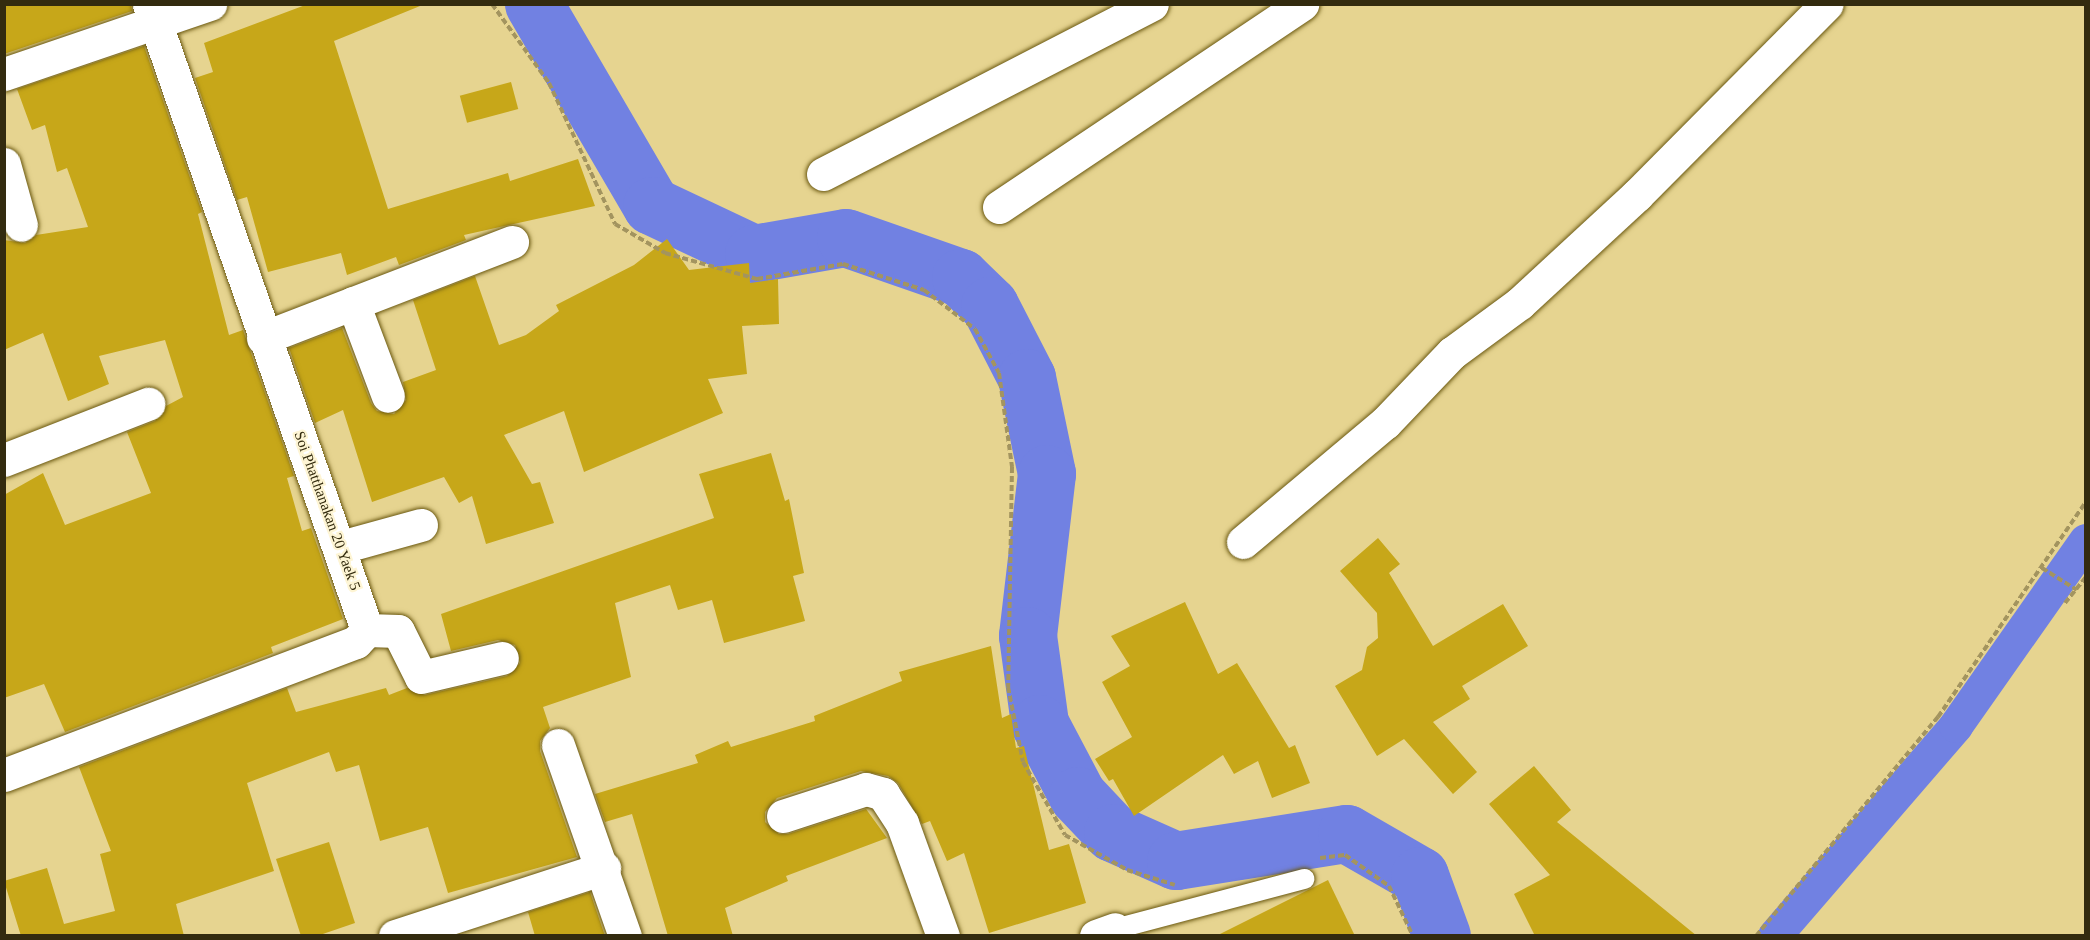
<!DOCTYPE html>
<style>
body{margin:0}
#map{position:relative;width:2090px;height:940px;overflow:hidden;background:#e6d490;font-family:"Times New Roman",serif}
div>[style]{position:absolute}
.canal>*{height:34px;margin:-17px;padding:0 17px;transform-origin:17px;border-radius:17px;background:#7181e2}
.river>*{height:58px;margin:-29px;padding:0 29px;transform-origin:29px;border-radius:29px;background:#7181e2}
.building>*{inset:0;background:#c7a719;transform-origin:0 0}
.path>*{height:4px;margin-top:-2px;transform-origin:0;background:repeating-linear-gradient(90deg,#a3945f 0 6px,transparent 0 9px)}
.roads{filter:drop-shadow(0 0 2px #6a5810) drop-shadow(0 0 2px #6a5810)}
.lane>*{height:20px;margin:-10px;padding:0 10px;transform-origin:10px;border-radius:10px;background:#fff}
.street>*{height:33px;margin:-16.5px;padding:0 16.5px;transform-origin:16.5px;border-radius:16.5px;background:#fff}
span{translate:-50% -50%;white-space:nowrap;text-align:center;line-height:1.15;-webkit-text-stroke:4.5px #fef5d4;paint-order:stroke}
.street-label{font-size:15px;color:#332b0f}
.frame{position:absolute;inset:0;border:6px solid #332b0f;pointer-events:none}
</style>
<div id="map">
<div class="canal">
<i style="left:1775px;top:936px;width:277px;rotate:-49.2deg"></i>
<i style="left:1956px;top:726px;width:226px;rotate:-54.9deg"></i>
</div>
<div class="river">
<i style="left:534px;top:4px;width:234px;rotate:59.7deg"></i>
<i style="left:652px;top:206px;width:113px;rotate:25.2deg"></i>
<i style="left:754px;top:254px;width:93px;rotate:-9.9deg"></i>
<i style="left:846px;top:238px;width:122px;rotate:19.2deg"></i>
<i style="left:961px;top:278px;width:40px;rotate:44deg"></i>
<i style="left:990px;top:306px;width:81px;rotate:62.8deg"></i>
<i style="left:1027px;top:378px;width:98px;rotate:78.2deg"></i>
<i style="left:1047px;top:474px;width:163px;rotate:96.7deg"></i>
<i style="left:1028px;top:636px;width:89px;rotate:82.2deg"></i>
<i style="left:1040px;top:724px;width:81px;rotate:62.2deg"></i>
<i style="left:1078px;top:796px;width:51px;rotate:46.6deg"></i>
<i style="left:1113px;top:833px;width:69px;rotate:24deg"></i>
<i style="left:1176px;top:861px;width:173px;rotate:-9deg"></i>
<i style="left:1347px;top:834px;width:84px;rotate:29.9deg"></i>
<i style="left:1420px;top:876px;width:64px;rotate:69.9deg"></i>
</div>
<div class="building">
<i style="clip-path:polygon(4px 4px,131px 4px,132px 11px,4px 54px)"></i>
<i style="clip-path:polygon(308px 4px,425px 4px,334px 41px,388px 209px,508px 173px,510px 181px,578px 159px,595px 206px,464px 235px,466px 240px,399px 265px,396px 257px,347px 275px,341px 253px,268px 272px,247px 197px,237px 200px,195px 78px,213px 72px,204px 43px)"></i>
<i style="clip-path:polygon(144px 46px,202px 212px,198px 214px,229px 335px,243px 330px,294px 476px,287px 478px,302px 531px,311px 528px,343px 619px,271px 647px,273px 653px,65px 732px,44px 684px,4px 698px,4px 495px,43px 473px,65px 525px,151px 493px,127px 432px,155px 421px,166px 406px,183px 397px,165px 340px,99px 356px,109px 384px,68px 401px,43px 333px,4px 350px,4px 240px,25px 243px,36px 235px,88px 227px,67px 168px,57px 172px,45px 125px,32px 130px,17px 89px)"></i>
<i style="left:511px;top:82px;width:28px;height:53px;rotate:75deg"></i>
<i style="clip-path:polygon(667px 239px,689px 270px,749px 263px,750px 283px,778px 279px,779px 324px,742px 326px,747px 374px,708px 379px,723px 413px,584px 472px,564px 411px,504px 435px,532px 484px,540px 482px,554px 523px,486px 544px,472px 496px,459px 503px,444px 477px,372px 502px,343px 410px,315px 423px,289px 348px,342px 328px,371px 403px,377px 411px,394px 414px,406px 400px,403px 382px,436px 370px,413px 300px,475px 276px,499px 345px,526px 335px,559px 311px,556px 305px,634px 265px)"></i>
<i style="clip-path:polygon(771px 453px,785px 501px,789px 499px,804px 573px,793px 576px,805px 621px,724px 643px,712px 600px,678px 610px,670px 585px,615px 603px,631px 677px,543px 707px,550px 728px,540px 741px,540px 751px,577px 857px,448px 893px,428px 827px,380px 841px,359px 765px,336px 772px,329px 752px,247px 783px,274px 871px,176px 904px,184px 936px,21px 936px,4px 881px,47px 868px,64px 924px,115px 911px,100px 854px,111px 851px,79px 767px,287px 688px,296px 712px,386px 688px,389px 695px,407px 688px,425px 695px,507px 676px,520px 663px,515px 645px,498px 640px,451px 651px,441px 614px,714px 518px,699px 474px)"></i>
<i style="clip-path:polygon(1378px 538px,1400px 564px,1389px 573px,1433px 646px,1503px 604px,1528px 646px,1462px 686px,1470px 699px,1433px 722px,1477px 772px,1453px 794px,1404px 739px,1377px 756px,1335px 686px,1362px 670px,1367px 647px,1378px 638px,1377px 613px,1340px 571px)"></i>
<i style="clip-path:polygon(1185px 602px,1218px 674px,1237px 663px,1289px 748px,1295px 745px,1310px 783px,1272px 798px,1258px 761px,1234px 774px,1223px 755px,1134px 816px,1113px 779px,1109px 781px,1095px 759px,1132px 737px,1102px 682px,1130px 666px,1111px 636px)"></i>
<i style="clip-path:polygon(991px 646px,1002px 718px,1011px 714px,1016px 748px,1024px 746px,1049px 850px,1069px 844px,1086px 903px,989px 933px,964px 853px,947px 861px,930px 821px,922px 824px,898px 783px,888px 776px,861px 771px,777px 798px,765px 812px,765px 822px,779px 834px,788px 834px,866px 809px,887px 838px,786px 876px,788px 881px,725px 908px,733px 936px,668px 936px,632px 814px,605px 822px,595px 794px,698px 763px,695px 755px,728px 741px,731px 747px,815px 721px,814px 716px,902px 681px,899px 672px)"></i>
<i style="clip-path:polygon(1534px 766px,1571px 810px,1557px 822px,1697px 936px,1535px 936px,1514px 894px,1550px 875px,1489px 804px)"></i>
<i style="clip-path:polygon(329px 842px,355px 923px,317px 936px,301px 936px,276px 859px)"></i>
<i style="clip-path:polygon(1328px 880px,1355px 936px,1216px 936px)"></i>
<i style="clip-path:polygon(590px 892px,605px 936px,535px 936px,528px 912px)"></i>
</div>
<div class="path">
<i style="left:492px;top:4px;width:97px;rotate:54.2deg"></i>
<i style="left:549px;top:83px;width:156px;rotate:64.9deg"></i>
<i style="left:615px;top:224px;width:58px;rotate:30.1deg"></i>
<i style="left:665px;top:253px;width:96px;rotate:15.8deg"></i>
<i style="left:757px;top:279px;width:87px;rotate:-9.9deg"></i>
<i style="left:843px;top:264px;width:85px;rotate:17.8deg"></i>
<i style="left:924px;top:290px;width:64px;rotate:37.4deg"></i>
<i style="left:975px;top:329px;width:50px;rotate:61.4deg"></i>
<i style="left:999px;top:373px;width:95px;rotate:82.1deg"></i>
<i style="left:1012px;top:467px;width:220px;rotate:91deg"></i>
<i style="left:1008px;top:687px;width:76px;rotate:78.7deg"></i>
<i style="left:1023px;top:762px;width:84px;rotate:60.1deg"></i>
<i style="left:1065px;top:835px;width:71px;rotate:29.4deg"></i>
<i style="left:1127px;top:870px;width:50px;rotate:17.4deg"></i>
<i style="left:2042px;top:568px;width:41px;rotate:32.2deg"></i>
<i style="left:2065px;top:603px;width:33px;rotate:-51deg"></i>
<i style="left:1320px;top:858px;width:25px;rotate:-7deg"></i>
<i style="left:1345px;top:855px;width:54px;rotate:35.2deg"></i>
<i style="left:1389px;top:886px;width:55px;rotate:64.4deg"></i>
<i style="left:1756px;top:936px;width:285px;rotate:-50.3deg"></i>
<i style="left:1938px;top:717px;width:261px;rotate:-55.5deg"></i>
</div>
<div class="roads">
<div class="lane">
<i style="left:1115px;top:929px;width:196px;rotate:-14.8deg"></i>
</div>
<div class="street">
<i style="left:4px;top:74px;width:218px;rotate:-18.8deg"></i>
<i style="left:4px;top:164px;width:63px;rotate:74.4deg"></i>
<i style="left:823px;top:174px;width:370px;rotate:-27.3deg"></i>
<i style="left:999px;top:207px;width:365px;rotate:-33.8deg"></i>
<i style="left:353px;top:303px;width:99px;rotate:69.4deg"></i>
<i style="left:263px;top:338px;width:267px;rotate:-21.1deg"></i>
<i style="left:4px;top:460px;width:155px;rotate:-21.3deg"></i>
<i style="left:1243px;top:542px;width:185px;rotate:-40deg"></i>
<i style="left:1385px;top:423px;width:97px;rotate:-46.3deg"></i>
<i style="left:1452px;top:353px;width:84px;rotate:-36.3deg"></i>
<i style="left:1520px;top:303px;width:159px;rotate:-42.7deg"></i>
<i style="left:1637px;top:195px;width:269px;rotate:-45.2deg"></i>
<i style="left:341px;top:547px;width:83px;rotate:-15.4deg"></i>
<i style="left:367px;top:630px;width:31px;rotate:2deg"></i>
<i style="left:398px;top:631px;width:51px;rotate:63.4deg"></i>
<i style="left:421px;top:677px;width:83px;rotate:-13.2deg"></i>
<i style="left:558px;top:745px;width:202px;rotate:70.7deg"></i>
<i style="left:4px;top:775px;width:376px;rotate:-20.7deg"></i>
<i style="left:356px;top:642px;width:16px;rotate:-47deg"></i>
<i style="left:367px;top:630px;width:663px;rotate:-109.2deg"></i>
<i style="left:783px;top:816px;width:87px;rotate:-18deg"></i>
<i style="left:866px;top:789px;width:18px;rotate:16deg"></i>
<i style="left:883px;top:794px;width:35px;rotate:57deg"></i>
<i style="left:902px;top:823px;width:120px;rotate:70.1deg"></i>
<i style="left:395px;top:936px;width:220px;rotate:-18deg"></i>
<i style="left:1096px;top:936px;width:20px;rotate:-20deg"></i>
</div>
</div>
<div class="street-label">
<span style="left:327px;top:511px;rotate:70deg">Soi Phatthanakan 20 Yaek 5</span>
</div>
<div class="frame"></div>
</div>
